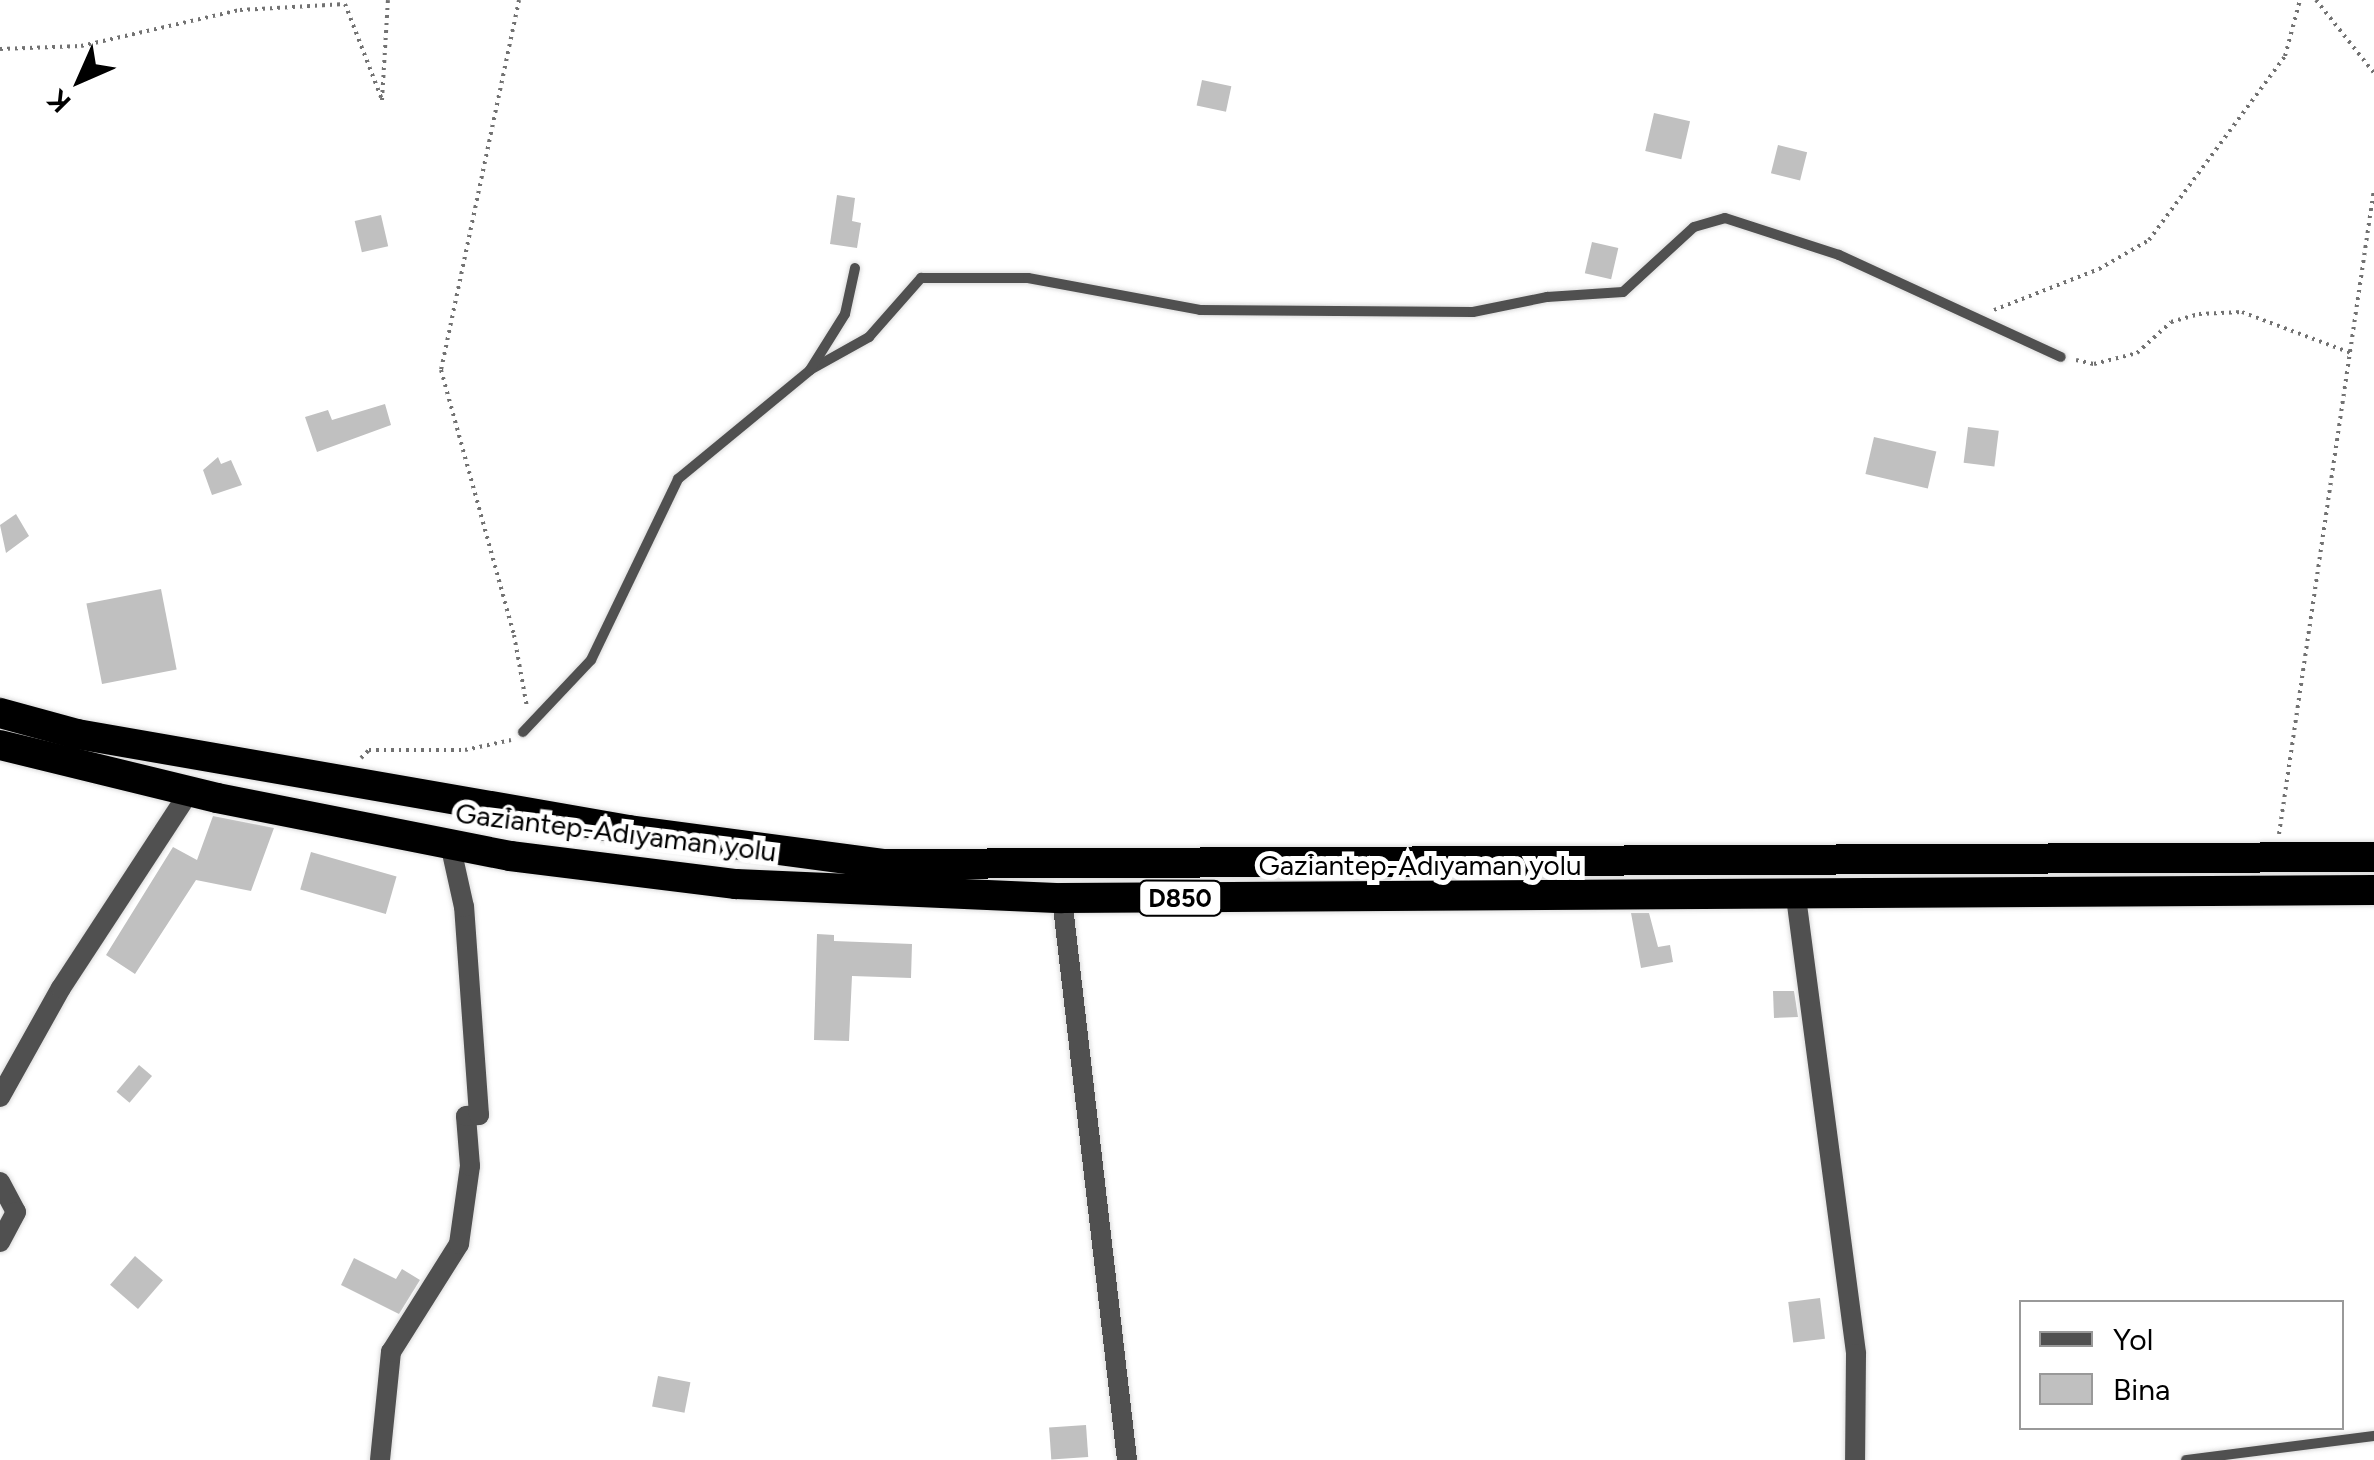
<!DOCTYPE html>
<meta charset="utf-8">
<style>
body{margin:0}
#map{position:relative;width:2374px;height:1460px;overflow:hidden;background:#fff;font-family:Figtree,sans-serif}
div>[style]{position:absolute}
.building>*{inset:0;background:#c0c0c0;transform-origin:0 0}
.path>*{height:4px;margin-top:-2px;transform-origin:0;background:repeating-linear-gradient(90deg,#727272 0 2.5px,transparent 0 7.5px)}
.roads{filter:drop-shadow(0 0 2px #dbdbdb) drop-shadow(0 0 2px #dbdbdb)}
.lane>*{height:10px;margin:-5px;padding:0 5px;transform-origin:5px;border-radius:5px;background:#505050}
.street>*{height:20px;margin:-10px;padding:0 10px;transform-origin:10px;border-radius:10px;background:#505050}
.highway>*{height:30px;margin:-15px;padding:0 15px;transform-origin:15px;border-radius:15px;background:#000}
span{translate:-50% -50%;white-space:nowrap;text-align:center;line-height:1.15;-webkit-text-stroke:10px #fff;paint-order:stroke}
.shield-label span{padding:2px 8px;background:#fff;border:2px solid;border-radius:8px;-webkit-text-stroke-width:0}
.shield-label{font-size:25px;color:#000;font-weight:700}
.street-label{font-size:28px;color:#000}
.legend{position:absolute;left:2019px;top:1300px;width:325px;height:130px;box-sizing:border-box;background:#fff;border:2px solid #999;margin:0;padding:12px 18px;list-style:none;font-size:30px;color:#000}
.legend li{display:flex;align-items:center;gap:20px;height:50px}
.legend b{width:50px;border:2px solid #999}
.north{position:absolute;left:30px;top:30px;width:100px;height:100px;-webkit-text-stroke:8px #fff;paint-order:stroke;rotate:225deg;font-size:28px;font-weight:700;line-height:40px;text-align:center;color:#000}
.north::after{content:'';display:block;margin:auto;width:35px;height:45px;background:#000;clip-path:polygon(50% 0,100% 100%,50% 72%,0 100%)}
</style>
<div id="map">
<div class="building">
<i style="left:1202px;top:80px;width:30px;height:26px;rotate:12deg"></i>
<i style="left:1654px;top:113px;width:37px;height:39px;rotate:13deg"></i>
<i style="left:1778px;top:145px;width:30px;height:29px;rotate:14deg"></i>
<i style="clip-path:polygon(837px 195px,855px 198px,852px 221px,861px 223px,857px 248px,830px 244px)"></i>
<i style="left:381px;top:215px;width:32px;height:27px;rotate:77deg"></i>
<i style="left:1592px;top:242px;width:27px;height:32px;rotate:13deg"></i>
<i style="clip-path:polygon(385px 404px,391px 425px,317px 452px,305px 417px,328px 410px,332px 420px)"></i>
<i style="left:1968px;top:427px;width:31px;height:36px;rotate:7deg"></i>
<i style="left:1874px;top:437px;width:64px;height:38px;rotate:13deg"></i>
<i style="clip-path:polygon(218px 457px,221px 464px,231px 460px,242px 485px,212px 495px,203px 470px)"></i>
<i style="clip-path:polygon(16px 514px,29px 536px,6px 553px,0 525px)"></i>
<i style="left:161px;top:589px;width:82px;height:76px;rotate:79deg"></i>
<i style="clip-path:polygon(213px 816px,274px 828px,251px 891px,196px 880px,135px 974px,106px 955px,173px 847px,197px 860px)"></i>
<i style="left:311px;top:852px;width:89px;height:39px;rotate:16deg"></i>
<i style="clip-path:polygon(1631px 913px,1649px 913px,1658px 947px,1670px 945px,1673px 962px,1641px 968px)"></i>
<i style="clip-path:polygon(817px 934px,834px 935px,834px 941px,912px 944px,911px 978px,852px 976px,849px 1041px,814px 1040px)"></i>
<i style="clip-path:polygon(1773px 991px,1794px 991px,1798px 1017px,1774px 1018px)"></i>
<i style="left:139px;top:1065px;width:17px;height:35px;rotate:40deg"></i>
<i style="left:135px;top:1256px;width:37px;height:38px;rotate:41deg"></i>
<i style="clip-path:polygon(354px 1258px,396px 1279px,402px 1269px,420px 1280px,399px 1314px,341px 1285px)"></i>
<i style="left:1820px;top:1298px;width:41px;height:32px;rotate:83deg"></i>
<i style="left:658px;top:1376px;width:33px;height:31px;rotate:11deg"></i>
<i style="left:1086px;top:1425px;width:32px;height:37px;rotate:86deg"></i>
</div>
<div class="path">
<i style="left:519px;top:0;width:378px;rotate:101.9deg"></i>
<i style="left:441px;top:370px;width:275px;rotate:74.6deg"></i>
<i style="left:514px;top:635px;width:73px;rotate:79.8deg"></i>
<i style="left:2316px;top:0;width:93px;rotate:51.5deg"></i>
<i style="left:0;top:49px;width:81px;rotate:-2.1deg"></i>
<i style="left:81px;top:46px;width:163px;rotate:-12.8deg"></i>
<i style="left:240px;top:10px;width:105px;rotate:-3.3deg"></i>
<i style="left:345px;top:4px;width:103px;rotate:68.9deg"></i>
<i style="left:382px;top:100px;width:100px;rotate:-86.6deg"></i>
<i style="left:1994px;top:310px;width:113px;rotate:-21.3deg"></i>
<i style="left:2099px;top:269px;width:58px;rotate:-30.1deg"></i>
<i style="left:2149px;top:240px;width:229px;rotate:-53.5deg"></i>
<i style="left:2285px;top:56px;width:58px;rotate:-75deg"></i>
<i style="left:2076px;top:360px;width:18px;rotate:13deg"></i>
<i style="left:2094px;top:364px;width:44px;rotate:-14.3deg"></i>
<i style="left:2137px;top:353px;width:46px;rotate:-42.4deg"></i>
<i style="left:2171px;top:322px;width:29px;rotate:-16deg"></i>
<i style="left:2199px;top:314px;width:43px;rotate:-2.7deg"></i>
<i style="left:2242px;top:312px;width:116px;rotate:20.6deg"></i>
<i style="left:361px;top:758px;width:11px;rotate:-45deg"></i>
<i style="left:369px;top:750px;width:96px"></i>
<i style="left:465px;top:750px;width:47px;rotate:-12.3deg"></i>
<i style="left:2279px;top:834px;width:652px;rotate:-81.62deg"></i>
</div>
<div class="roads">
<div class="lane">
<i style="left:810px;top:370px;width:68px;rotate:-29.2deg"></i>
<i style="left:869px;top:337px;width:79px;rotate:-48.6deg"></i>
<i style="left:921px;top:278px;width:107px"></i>
<i style="left:1028px;top:278px;width:175px;rotate:10.5deg"></i>
<i style="left:1200px;top:310px;width:273px;rotate:0.4deg"></i>
<i style="left:1473px;top:312px;width:76px;rotate:-11.5deg"></i>
<i style="left:1547px;top:297px;width:76px;rotate:-3.8deg"></i>
<i style="left:1623px;top:292px;width:96px;rotate:-42.5deg"></i>
<i style="left:1694px;top:227px;width:32px;rotate:-16deg"></i>
<i style="left:1725px;top:218px;width:120px;rotate:18deg"></i>
<i style="left:1839px;top:255px;width:244px;rotate:24.7deg"></i>
<i style="left:523px;top:732px;width:99px;rotate:-46.6deg"></i>
<i style="left:591px;top:660px;width:201px;rotate:-64.3deg"></i>
<i style="left:678px;top:479px;width:171px;rotate:-39.5deg"></i>
<i style="left:810px;top:370px;width:66px;rotate:-58deg"></i>
<i style="left:845px;top:314px;width:47px;rotate:-77.7deg"></i>
<i style="left:2186px;top:1460px;width:190px;rotate:-7.3deg"></i>
</div>
<div class="street">
<i style="left:1796px;top:897px;width:461px;rotate:82.5deg"></i>
<i style="left:1856px;top:1354px;width:106px;rotate:90.5deg"></i>
<i style="left:1062px;top:898px;width:566px;rotate:83.4deg"></i>
<i style="left:0;top:1097px;width:125px;rotate:-60.8deg"></i>
<i style="left:61px;top:988px;width:235px;rotate:-56.8deg"></i>
<i style="left:0;top:1182px;width:34px;rotate:62deg"></i>
<i style="left:16px;top:1212px;width:34px;rotate:118deg"></i>
<i style="left:380px;top:1460px;width:109px;rotate:-84.2deg"></i>
<i style="left:391px;top:1352px;width:128px;rotate:-57.8deg"></i>
<i style="left:459px;top:1244px;width:79px;rotate:-82deg"></i>
<i style="left:470px;top:1166px;width:50px;rotate:-94.6deg"></i>
<i style="left:466px;top:1116px;width:13px;rotate:-4deg"></i>
<i style="left:479px;top:1115px;width:209px;rotate:-94.1deg"></i>
<i style="left:464px;top:907px;width:65px;rotate:-102.5deg"></i>
</div>
<div class="highway">
<i style="left:0;top:713px;width:80px;rotate:15.3deg"></i>
<i style="left:77px;top:734px;width:560px;rotate:9.87deg"></i>
<i style="left:629px;top:830px;width:256px;rotate:7.6deg"></i>
<i style="left:883px;top:864px;width:1491px;rotate:-0.27deg"></i>
<i style="left:0;top:745px;width:223px;rotate:13.7deg"></i>
<i style="left:217px;top:798px;width:299px;rotate:11.2deg"></i>
<i style="left:510px;top:856px;width:228px;rotate:7.1deg"></i>
<i style="left:736px;top:884px;width:326px;rotate:2.5deg"></i>
<i style="left:1062px;top:898px;width:1312px;rotate:-0.35deg"></i>
</div>
</div>
<div class="shield-label">
<span style="left:1180px;top:898px">D850</span>
</div>
<div class="street-label">
<span style="left:616px;top:832px;rotate:7deg">Gaziantep-Adıyaman yolu</span>
<span style="left:1420px;top:865px">Gaziantep-Adıyaman yolu</span>
</div>
<ul class="legend">
<li><b style="height:12px;background:#505050"></b>Yol</li>
<li><b style="height:28px;background:#c0c0c0"></b>Bina</li>
</ul>
<div class="north">K</div>
</div>
